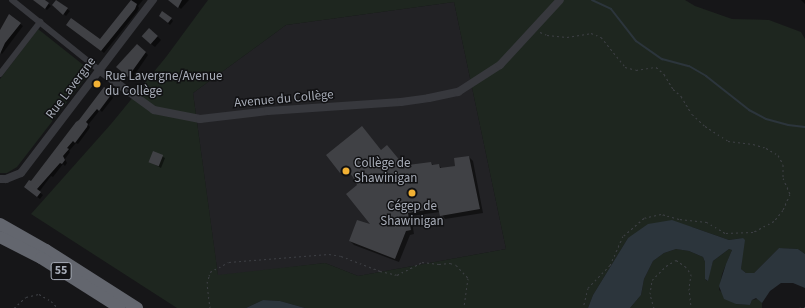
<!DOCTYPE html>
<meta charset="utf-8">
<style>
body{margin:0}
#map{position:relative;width:805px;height:308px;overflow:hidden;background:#161618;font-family:"Source Sans 3",sans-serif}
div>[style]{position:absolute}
.built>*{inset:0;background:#222225}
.green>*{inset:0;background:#1e261f}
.water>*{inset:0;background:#2c353c}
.shadow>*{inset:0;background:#0007}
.stream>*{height:2px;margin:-1px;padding:0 1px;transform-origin:1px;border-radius:1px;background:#2c353c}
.building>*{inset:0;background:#404145;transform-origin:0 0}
.path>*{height:1px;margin-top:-0.5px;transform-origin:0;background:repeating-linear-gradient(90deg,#3d3f44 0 2px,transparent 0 5px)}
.minor>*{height:6px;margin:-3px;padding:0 3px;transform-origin:3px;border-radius:3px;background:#37383d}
.tertiary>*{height:8px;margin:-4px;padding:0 4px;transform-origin:4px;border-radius:4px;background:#37383d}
.motorway>*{height:12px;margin:-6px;padding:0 6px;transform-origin:6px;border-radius:6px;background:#63666e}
.dots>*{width:11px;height:11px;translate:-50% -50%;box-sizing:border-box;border:2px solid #111113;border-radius:50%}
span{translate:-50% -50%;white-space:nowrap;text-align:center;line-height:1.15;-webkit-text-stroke:3px #111113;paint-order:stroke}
.shield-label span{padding:1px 3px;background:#111113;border:1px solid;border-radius:3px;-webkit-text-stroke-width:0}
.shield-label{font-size:12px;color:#a8adb8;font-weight:700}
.poi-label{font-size:13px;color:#a8adb8}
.left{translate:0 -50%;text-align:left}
.street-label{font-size:13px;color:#a8adb8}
</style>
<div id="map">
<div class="built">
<i style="clip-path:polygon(454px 2px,506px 249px,358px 276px,325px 263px,218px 276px,193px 93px,286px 25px)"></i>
</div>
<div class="green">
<i style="clip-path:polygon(evenodd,208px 0,685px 0,695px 6px,732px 19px,769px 20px,801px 32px,805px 39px,805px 254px,798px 249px,779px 248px,754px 273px,746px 273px,741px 269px,743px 238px,729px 240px,692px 227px,628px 238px,593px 295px,588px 308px,305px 308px,280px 301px,263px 300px,246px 308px,177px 308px,31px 214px,111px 124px,166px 57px,208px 0,454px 2px,506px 249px,358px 276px,325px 263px,218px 275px,193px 93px,286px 25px,454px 2px)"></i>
<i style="clip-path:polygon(38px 29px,91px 71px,17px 167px,7px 173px,0 173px,0 79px)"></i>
<i style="clip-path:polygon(676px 249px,689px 251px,703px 257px,705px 262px,705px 279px,707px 281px,713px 261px,729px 249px,732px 250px,722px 274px,719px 290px,736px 304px,750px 305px,752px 300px,758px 299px,762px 303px,762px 308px,630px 308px,641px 295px,644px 279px,653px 261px,664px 253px)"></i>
</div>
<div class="water">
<i style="clip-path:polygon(672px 220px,729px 240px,743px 238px,745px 240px,741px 269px,746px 273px,754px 273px,779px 248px,798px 249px,805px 254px,805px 288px,793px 283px,781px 283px,770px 291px,762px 303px,756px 298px,752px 300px,750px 305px,736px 304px,724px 299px,719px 286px,726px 264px,732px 250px,729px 249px,713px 261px,708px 281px,705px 279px,705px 262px,703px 257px,689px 251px,676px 249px,664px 253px,653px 261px,644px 279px,641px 295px,630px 308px,588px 308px,593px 295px,628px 238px,648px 224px)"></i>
<i style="clip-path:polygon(263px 300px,280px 301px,305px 308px,246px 308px)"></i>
</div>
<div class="shadow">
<i style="clip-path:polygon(34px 0,46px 0,45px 1px,51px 6px,47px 10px)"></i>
<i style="clip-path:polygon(132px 0,143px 0,138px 6px,139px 8px,137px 12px,104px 53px,70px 27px,100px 41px)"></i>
<i style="clip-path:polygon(171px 0,189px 0,181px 9px)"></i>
<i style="clip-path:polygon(801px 0,805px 0,805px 4px)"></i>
<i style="clip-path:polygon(57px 1px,70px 11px,66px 16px,53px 5px)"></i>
<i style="clip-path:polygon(9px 16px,23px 26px,2px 54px,0 52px,0 31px)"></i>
<i style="clip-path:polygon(162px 18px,171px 19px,173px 21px,170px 25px)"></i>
<i style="clip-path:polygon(157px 36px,161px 40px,155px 47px,146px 40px)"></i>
<i style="clip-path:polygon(145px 52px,148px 55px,131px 80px,120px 70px)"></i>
<i style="clip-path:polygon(111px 94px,113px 98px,102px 112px,100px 110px,88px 125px,90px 127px,89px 129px,78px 144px,76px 143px,69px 151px,70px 152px,65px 159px,67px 163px,65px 166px,63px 164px,53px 177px,51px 176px,39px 192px,43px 195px,40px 199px,27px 189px,31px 183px,76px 123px)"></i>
<i style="clip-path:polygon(362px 127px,381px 151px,407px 166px,431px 163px,434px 166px,439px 165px,442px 169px,456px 166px,469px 157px,473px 161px,483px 213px,445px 219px,440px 212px,411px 216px,414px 234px,410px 235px,399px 262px,354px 245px,350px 241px,373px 226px,359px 185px,351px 173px,345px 176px,327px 155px)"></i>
<i style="clip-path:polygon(154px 152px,165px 158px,161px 168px,150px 162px)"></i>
</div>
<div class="stream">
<i style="left:592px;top:0;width:21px;rotate:25deg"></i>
<i style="left:611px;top:9px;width:41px;rotate:52deg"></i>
<i style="left:636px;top:41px;width:32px;rotate:35deg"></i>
<i style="left:662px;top:59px;width:28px;rotate:15deg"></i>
<i style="left:689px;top:66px;width:20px;rotate:30deg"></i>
<i style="left:706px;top:76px;width:55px;rotate:38.3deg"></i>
<i style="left:749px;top:110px;width:19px;rotate:28deg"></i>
<i style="left:766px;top:119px;width:23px;rotate:15deg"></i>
<i style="left:788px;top:125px;width:17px;rotate:7deg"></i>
</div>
<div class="building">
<i style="clip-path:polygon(33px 0,45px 0,49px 3px,45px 9px)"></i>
<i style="clip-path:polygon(56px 0,68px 8px,63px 15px,52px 5px)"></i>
<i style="clip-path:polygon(131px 0,137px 4px,135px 9px,101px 51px,66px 25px,71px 18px,100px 39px)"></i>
<i style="clip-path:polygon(168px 0,182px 0,178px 8px)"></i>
<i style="clip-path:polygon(162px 11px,172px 18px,168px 23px,159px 16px)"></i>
<i style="clip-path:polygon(9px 14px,21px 23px,5px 43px,0 54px,0 30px)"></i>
<i style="left:149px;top:28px;width:12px;height:11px;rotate:42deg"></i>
<i style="clip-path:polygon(137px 44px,146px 52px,128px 77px,116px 67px)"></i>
<i style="clip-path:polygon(104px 87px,112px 93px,111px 95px,99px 111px,97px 109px,86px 122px,88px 124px,87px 127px,75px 143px,73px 141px,67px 148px,69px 149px,63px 156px,65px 160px,62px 164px,60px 163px,37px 189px,41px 192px,37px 197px,24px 187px,29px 180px,31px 181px,76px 122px,79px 120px)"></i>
<i style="clip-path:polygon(362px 126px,381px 150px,387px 145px,402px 163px,408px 165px,431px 162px,432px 165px,439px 164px,440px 168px,455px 166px,454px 158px,469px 156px,480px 209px,440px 216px,438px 208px,408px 213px,411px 230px,406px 231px,395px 259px,349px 241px,357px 220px,370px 224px,346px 194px,357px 185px,353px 177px,346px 169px,340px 173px,326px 155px)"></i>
<i style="left:153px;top:151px;width:11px;height:12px;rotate:22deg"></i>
</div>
<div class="path">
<i style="left:540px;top:32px;width:8px;rotate:23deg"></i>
<i style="left:547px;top:35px;width:20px;rotate:6deg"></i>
<i style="left:567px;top:37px;width:24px;rotate:-9deg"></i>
<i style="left:591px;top:33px;width:11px;rotate:22deg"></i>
<i style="left:601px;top:37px;width:38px;rotate:51deg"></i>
<i style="left:625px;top:67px;width:11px;rotate:15deg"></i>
<i style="left:636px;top:70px;width:20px;rotate:-9deg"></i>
<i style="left:656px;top:67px;width:11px;rotate:41deg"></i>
<i style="left:664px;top:74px;width:17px;rotate:59deg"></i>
<i style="left:673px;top:89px;width:11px;rotate:41deg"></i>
<i style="left:681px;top:96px;width:21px;rotate:59deg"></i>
<i style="left:692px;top:114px;width:18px;rotate:43deg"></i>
<i style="left:705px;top:126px;width:27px;rotate:33deg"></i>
<i style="left:728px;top:141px;width:25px;rotate:7deg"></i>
<i style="left:753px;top:144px;width:14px;rotate:17deg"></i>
<i style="left:766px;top:148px;width:14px;rotate:30deg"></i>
<i style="left:778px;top:155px;width:10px;rotate:61deg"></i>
<i style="left:783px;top:164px;width:14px;rotate:90deg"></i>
<i style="left:783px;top:178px;width:17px;rotate:66deg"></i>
<i style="left:790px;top:194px;width:17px;rotate:114deg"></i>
<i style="left:783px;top:210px;width:14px;rotate:129deg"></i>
<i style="left:774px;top:221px;width:24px;rotate:152deg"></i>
<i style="left:753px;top:232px;width:28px;rotate:178deg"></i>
<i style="left:725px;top:233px;width:21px;rotate:-149deg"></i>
<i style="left:707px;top:222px;width:28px;rotate:-174deg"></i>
<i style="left:679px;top:219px;width:19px;rotate:-164deg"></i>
<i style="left:661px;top:214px;width:17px;rotate:167deg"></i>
<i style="left:644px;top:218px;width:28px;rotate:139deg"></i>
<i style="left:623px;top:236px;width:32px;rotate:114deg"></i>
<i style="left:610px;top:265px;width:32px;rotate:134deg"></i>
<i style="left:588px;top:288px;width:21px;rotate:104deg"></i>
<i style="left:14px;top:308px;width:16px;rotate:-43deg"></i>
<i style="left:26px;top:297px;width:13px;rotate:-13deg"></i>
<i style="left:39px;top:294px;width:14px;rotate:30deg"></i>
<i style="left:51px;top:301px;width:10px;rotate:45deg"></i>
<i style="left:210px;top:308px;width:25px;rotate:-97deg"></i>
<i style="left:207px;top:283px;width:7px;rotate:-74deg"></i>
<i style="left:209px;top:276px;width:4px;rotate:-76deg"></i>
<i style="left:210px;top:272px;width:21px;rotate:-28deg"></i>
<i style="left:229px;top:262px;width:100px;rotate:-4.6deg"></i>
<i style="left:329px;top:254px;width:12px;rotate:9deg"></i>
<i style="left:341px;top:256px;width:42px;rotate:21deg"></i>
<i style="left:380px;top:271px;width:17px;rotate:13deg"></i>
<i style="left:397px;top:275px;width:28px;rotate:-27deg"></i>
<i style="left:422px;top:262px;width:17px;rotate:7deg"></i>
<i style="left:439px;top:264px;width:11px;rotate:-5deg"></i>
<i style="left:450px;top:263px;width:6px;rotate:18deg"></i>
<i style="left:456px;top:265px;width:18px;rotate:47deg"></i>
<i style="left:468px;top:278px;width:30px;rotate:98deg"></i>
<i style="left:654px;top:308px;width:15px;rotate:-106deg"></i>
<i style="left:650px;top:294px;width:14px;rotate:-82deg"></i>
<i style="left:652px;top:280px;width:20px;rotate:-45deg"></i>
<i style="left:666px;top:266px;width:12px;rotate:-31deg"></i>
<i style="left:676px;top:260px;width:11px;rotate:34deg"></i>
<i style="left:685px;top:266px;width:10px;rotate:53deg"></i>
<i style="left:691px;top:274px;width:14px;rotate:98deg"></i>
<i style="left:689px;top:288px;width:20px;rotate:84deg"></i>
<i style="left:799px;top:308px;width:6px;rotate:-9deg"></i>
</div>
<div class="minor">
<i style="left:12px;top:0;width:112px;rotate:38.8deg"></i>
<i style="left:0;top:74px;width:66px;rotate:-52.4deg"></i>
</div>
<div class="tertiary">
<i style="left:99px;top:70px;width:68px;rotate:36deg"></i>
<i style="left:154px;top:110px;width:47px;rotate:11.1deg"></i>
<i style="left:200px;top:119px;width:68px;rotate:-6.7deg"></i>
<i style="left:268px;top:111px;width:133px;rotate:-3.9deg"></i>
<i style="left:401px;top:102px;width:28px;rotate:-8deg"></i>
<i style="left:429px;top:98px;width:30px;rotate:-12deg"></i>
<i style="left:458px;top:92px;width:50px;rotate:-32.7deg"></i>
<i style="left:500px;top:65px;width:88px;rotate:-47.3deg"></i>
<i style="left:0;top:179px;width:6px"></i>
<i style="left:6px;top:179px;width:16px;rotate:-22deg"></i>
<i style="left:21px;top:173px;width:218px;rotate:-52.7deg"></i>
</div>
<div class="motorway">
<i style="left:0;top:224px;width:53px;rotate:29.5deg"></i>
<i style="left:46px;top:250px;width:108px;rotate:32.5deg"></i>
<i style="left:0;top:237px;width:46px;rotate:27.1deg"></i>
<i style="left:41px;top:258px;width:93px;rotate:32.3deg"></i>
</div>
<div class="dots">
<i style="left:97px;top:84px;background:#f2b134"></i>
<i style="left:346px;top:171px;background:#f2b134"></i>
<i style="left:412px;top:193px;background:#f2b134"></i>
</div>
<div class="shield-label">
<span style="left:61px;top:271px">55</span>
</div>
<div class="poi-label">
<span class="left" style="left:105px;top:84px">Rue Lavergne/Avenue<br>du Collège</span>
<span class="left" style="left:354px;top:171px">Collège de<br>Shawinigan</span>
<span style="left:412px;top:214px">Cégep de<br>Shawinigan</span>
</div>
<div class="street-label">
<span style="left:71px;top:88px;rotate:-53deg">Rue Lavergne</span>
<span style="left:284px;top:99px;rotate:-5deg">Avenue du Collège</span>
</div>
</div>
